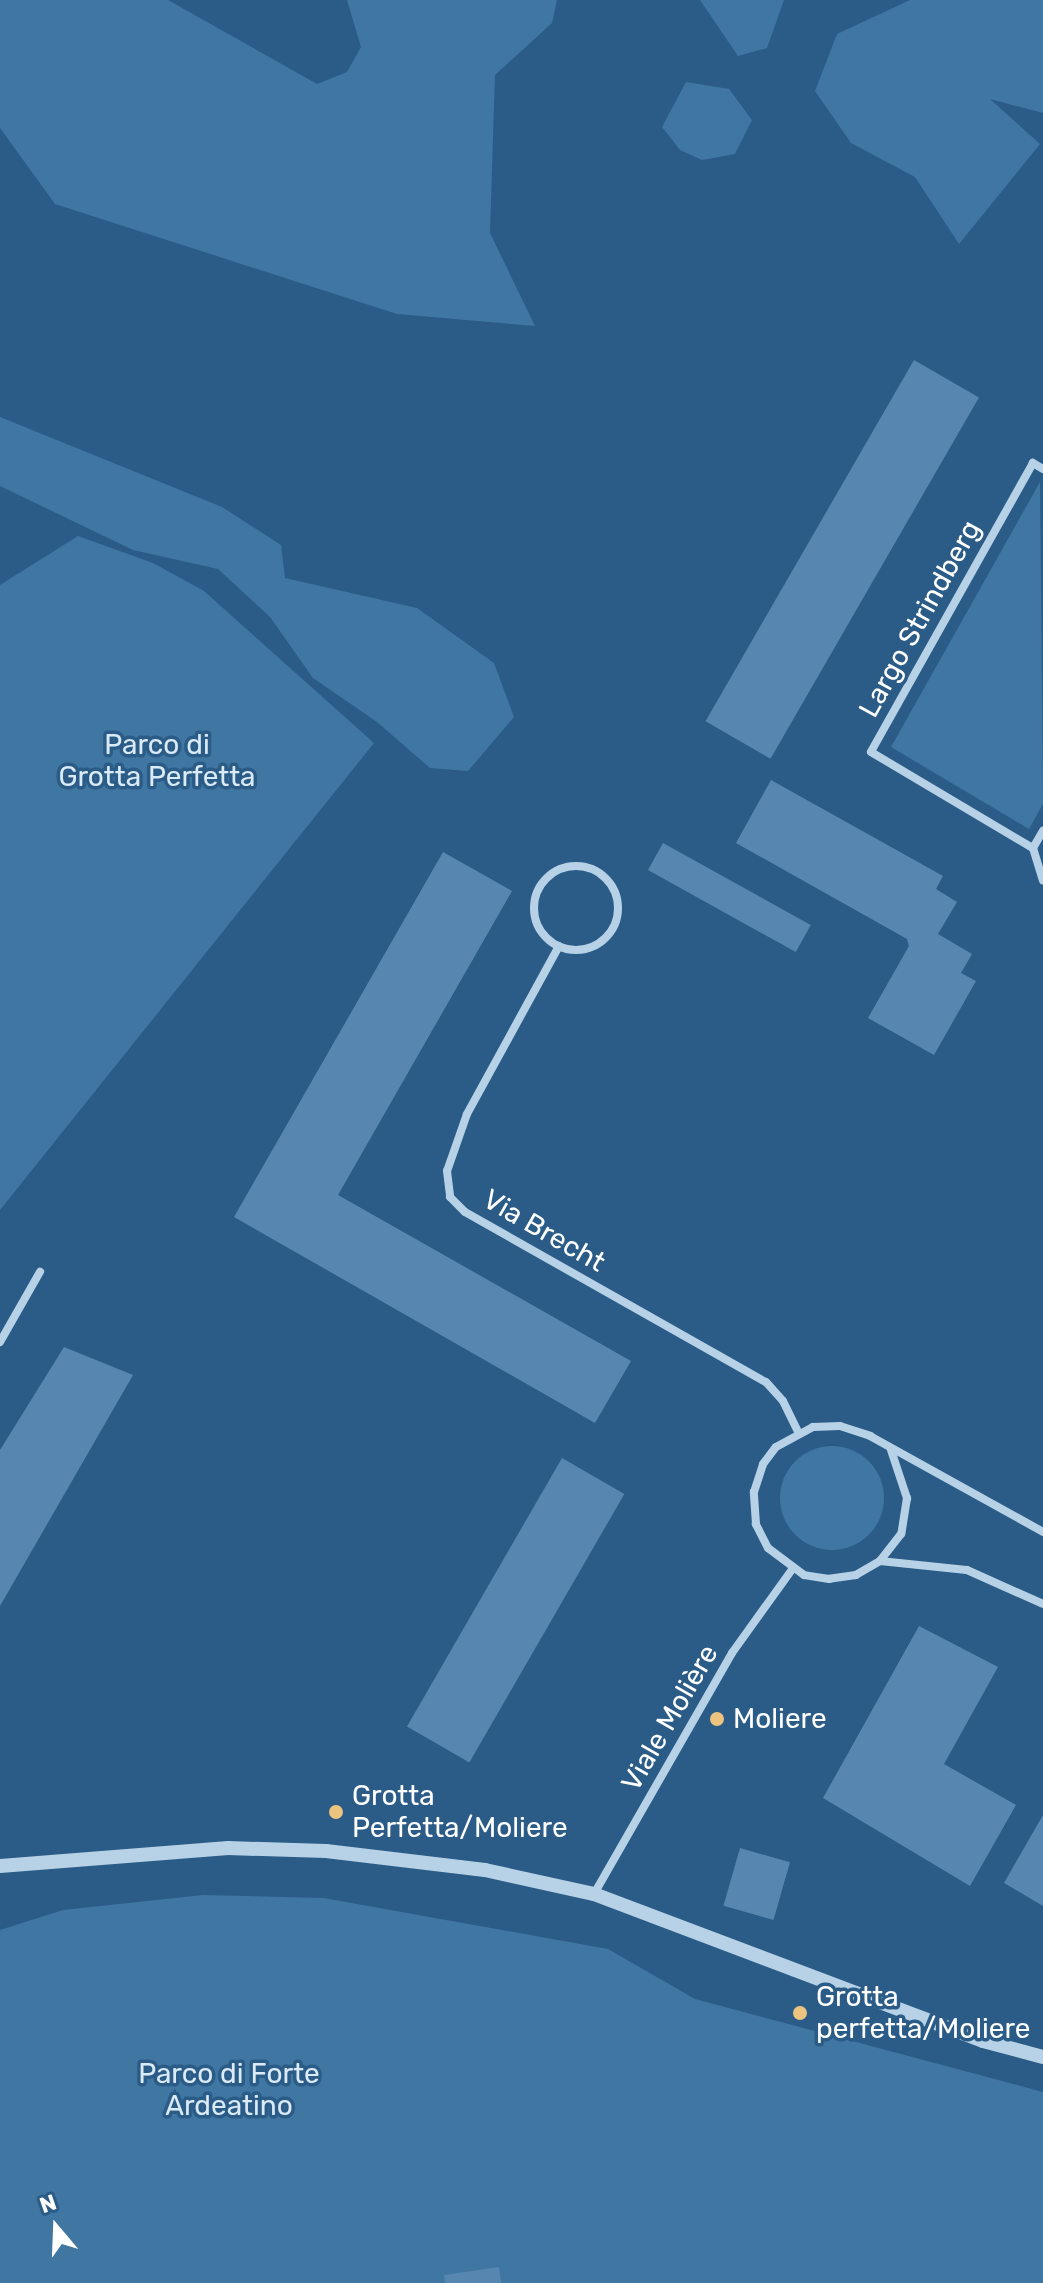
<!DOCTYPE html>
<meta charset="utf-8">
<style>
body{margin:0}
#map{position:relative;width:1043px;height:2283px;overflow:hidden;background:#2b5c87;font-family:Rubik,sans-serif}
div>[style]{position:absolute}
.green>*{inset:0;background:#4076a2}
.round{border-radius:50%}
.building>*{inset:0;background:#5787b0;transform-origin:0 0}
.minor>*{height:8px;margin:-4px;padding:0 4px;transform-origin:4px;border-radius:4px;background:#b7d2e7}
.minor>.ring{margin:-4px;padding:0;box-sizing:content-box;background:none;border:8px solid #b7d2e7;border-radius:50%}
.tertiary>*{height:14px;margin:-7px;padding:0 7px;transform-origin:7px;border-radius:7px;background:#b7d2e7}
.dots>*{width:22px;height:22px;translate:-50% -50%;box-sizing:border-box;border:4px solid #2b5c87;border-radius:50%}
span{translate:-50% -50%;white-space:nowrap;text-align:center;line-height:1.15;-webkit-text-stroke:7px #2b5c87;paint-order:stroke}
.street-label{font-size:28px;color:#fff}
.park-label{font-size:28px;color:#daeaf6}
.poi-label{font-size:28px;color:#fff}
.left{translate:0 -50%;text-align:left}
.north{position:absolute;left:16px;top:2187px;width:80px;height:80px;-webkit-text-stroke:6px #2b5c87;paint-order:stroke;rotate:341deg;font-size:22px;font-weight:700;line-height:32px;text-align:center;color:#fff}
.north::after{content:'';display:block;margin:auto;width:28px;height:36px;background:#fff;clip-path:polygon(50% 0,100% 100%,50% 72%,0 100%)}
</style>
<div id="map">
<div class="green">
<i style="clip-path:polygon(0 0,168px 0,317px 84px,347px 72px,361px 47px,347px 0,557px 0,552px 23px,495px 75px,490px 233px,535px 326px,397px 314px,55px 204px,0 128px)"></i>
<i style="clip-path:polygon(700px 0,784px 0,767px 48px,738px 56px)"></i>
<i style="clip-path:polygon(910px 0,1043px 0,1043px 113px,990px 99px,1040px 144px,959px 244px,915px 177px,851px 143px,815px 91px,837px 34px)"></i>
<i style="clip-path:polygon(686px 82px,729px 89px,752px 120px,735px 154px,702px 160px,680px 150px,662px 127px)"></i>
<i style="clip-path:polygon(0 417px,222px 507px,281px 545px,285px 578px,417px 608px,494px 663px,514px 717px,468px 771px,430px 768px,377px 722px,313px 678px,270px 617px,218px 569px,133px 550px,0 486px)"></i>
<i style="clip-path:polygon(1040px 482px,1043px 804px,1029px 829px,891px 747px)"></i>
<i style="clip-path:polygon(78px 536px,153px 563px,204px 591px,374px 743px,0 1210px,0 585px)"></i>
<i class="round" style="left:780px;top:1446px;width:104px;height:104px"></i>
<i style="clip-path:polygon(203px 1895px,324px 1898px,608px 1949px,695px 1999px,1043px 2092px,1043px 2283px,0 2283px,0 1930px,63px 1910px)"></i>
</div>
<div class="building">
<i style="left:914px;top:360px;width:75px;height:417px;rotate:30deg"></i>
<i style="clip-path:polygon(771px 780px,943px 876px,936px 889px,957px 902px,938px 934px,972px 954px,961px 973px,976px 981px,934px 1055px,868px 1018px,909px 946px,907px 939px,736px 843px)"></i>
<i style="left:663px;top:843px;width:169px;height:31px;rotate:29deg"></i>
<i style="clip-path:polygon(443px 852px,512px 891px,338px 1195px,631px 1361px,595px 1423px,234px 1217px)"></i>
<i style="clip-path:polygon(64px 1347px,133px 1375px,0 1606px,0 1450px)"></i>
<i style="left:562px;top:1458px;width:72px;height:310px;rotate:30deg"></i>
<i style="clip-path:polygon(919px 1626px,998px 1667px,944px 1764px,1016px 1805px,970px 1886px,823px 1798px)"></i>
<i style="clip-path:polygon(1043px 1815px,1043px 1906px,1004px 1883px)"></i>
<i style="left:740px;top:1848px;width:52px;height:60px;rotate:16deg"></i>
<i style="clip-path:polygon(499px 2267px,501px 2283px,445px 2283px,444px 2275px)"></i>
</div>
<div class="minor">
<i style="left:1043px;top:469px;width:12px;rotate:-149deg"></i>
<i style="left:1033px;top:463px;width:331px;rotate:119.3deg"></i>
<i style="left:871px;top:752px;width:188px;rotate:30.7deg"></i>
<i style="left:1033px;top:848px;width:20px;rotate:-60deg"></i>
<i style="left:1033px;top:848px;width:34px;rotate:73deg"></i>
<i class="ring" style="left:534px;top:866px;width:76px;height:76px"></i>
<i style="left:559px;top:946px;width:192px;rotate:118.7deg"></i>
<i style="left:467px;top:1114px;width:60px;rotate:109.3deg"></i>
<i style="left:447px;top:1171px;width:26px;rotate:83deg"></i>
<i style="left:450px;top:1197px;width:21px;rotate:45deg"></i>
<i style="left:465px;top:1212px;width:346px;rotate:29.5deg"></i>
<i style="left:766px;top:1382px;width:25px;rotate:48deg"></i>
<i style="left:783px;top:1401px;width:34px;rotate:64deg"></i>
<i style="left:0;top:1342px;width:81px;rotate:-60.3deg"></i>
<i style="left:891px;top:1450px;width:51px;rotate:71.6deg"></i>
<i style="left:907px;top:1498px;width:36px;rotate:99deg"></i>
<i style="left:901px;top:1534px;width:34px;rotate:128deg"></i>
<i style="left:880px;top:1561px;width:28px;rotate:150deg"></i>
<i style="left:856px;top:1575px;width:27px;rotate:172deg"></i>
<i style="left:829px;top:1579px;width:25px;rotate:-171deg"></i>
<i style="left:804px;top:1575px;width:45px;rotate:-143.1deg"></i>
<i style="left:768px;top:1548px;width:27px;rotate:-117deg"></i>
<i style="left:756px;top:1524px;width:32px;rotate:-94deg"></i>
<i style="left:754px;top:1492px;width:29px;rotate:-72deg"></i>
<i style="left:763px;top:1464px;width:21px;rotate:-53deg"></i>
<i style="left:776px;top:1447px;width:42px;rotate:-28.4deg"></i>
<i style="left:813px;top:1427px;width:27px;rotate:-2deg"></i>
<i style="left:840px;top:1426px;width:32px;rotate:18deg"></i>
<i style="left:870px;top:1436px;width:198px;rotate:29deg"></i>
<i style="left:880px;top:1561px;width:87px;rotate:5.9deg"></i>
<i style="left:967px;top:1570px;width:83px;rotate:24.1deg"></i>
<i style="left:594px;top:1894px;width:278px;rotate:-60.2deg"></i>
<i style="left:732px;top:1653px;width:105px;rotate:-54.3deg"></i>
</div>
<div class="tertiary">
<i style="left:0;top:1866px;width:229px;rotate:-4.5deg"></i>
<i style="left:228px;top:1848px;width:98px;rotate:1.8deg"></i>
<i style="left:326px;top:1851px;width:160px;rotate:6.8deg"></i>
<i style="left:485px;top:1870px;width:112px;rotate:12.4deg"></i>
<i style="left:594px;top:1894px;width:416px;rotate:20.7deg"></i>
<i style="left:983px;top:2041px;width:62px;rotate:14.9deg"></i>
</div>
<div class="dots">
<i style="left:717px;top:1719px;background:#edc380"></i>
<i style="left:336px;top:1812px;background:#edc380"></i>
<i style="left:800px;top:2013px;background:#edc380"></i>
</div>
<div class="street-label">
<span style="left:920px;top:619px;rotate:-61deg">Largo Strindberg</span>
<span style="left:544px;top:1231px;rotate:30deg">Via Brecht</span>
<span style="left:670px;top:1718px;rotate:-60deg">Viale Molière</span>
</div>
<div class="park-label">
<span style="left:157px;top:761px">Parco di<br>Grotta Perfetta</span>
<span style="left:229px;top:2090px">Parco di Forte<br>Ardeatino</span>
</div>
<div class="poi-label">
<span class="left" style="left:733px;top:1719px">Moliere</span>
<span class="left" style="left:352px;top:1812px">Grotta<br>Perfetta/Moliere</span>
<span class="left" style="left:816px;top:2013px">Grotta<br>perfetta/Moliere</span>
</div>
<div class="north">N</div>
</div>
